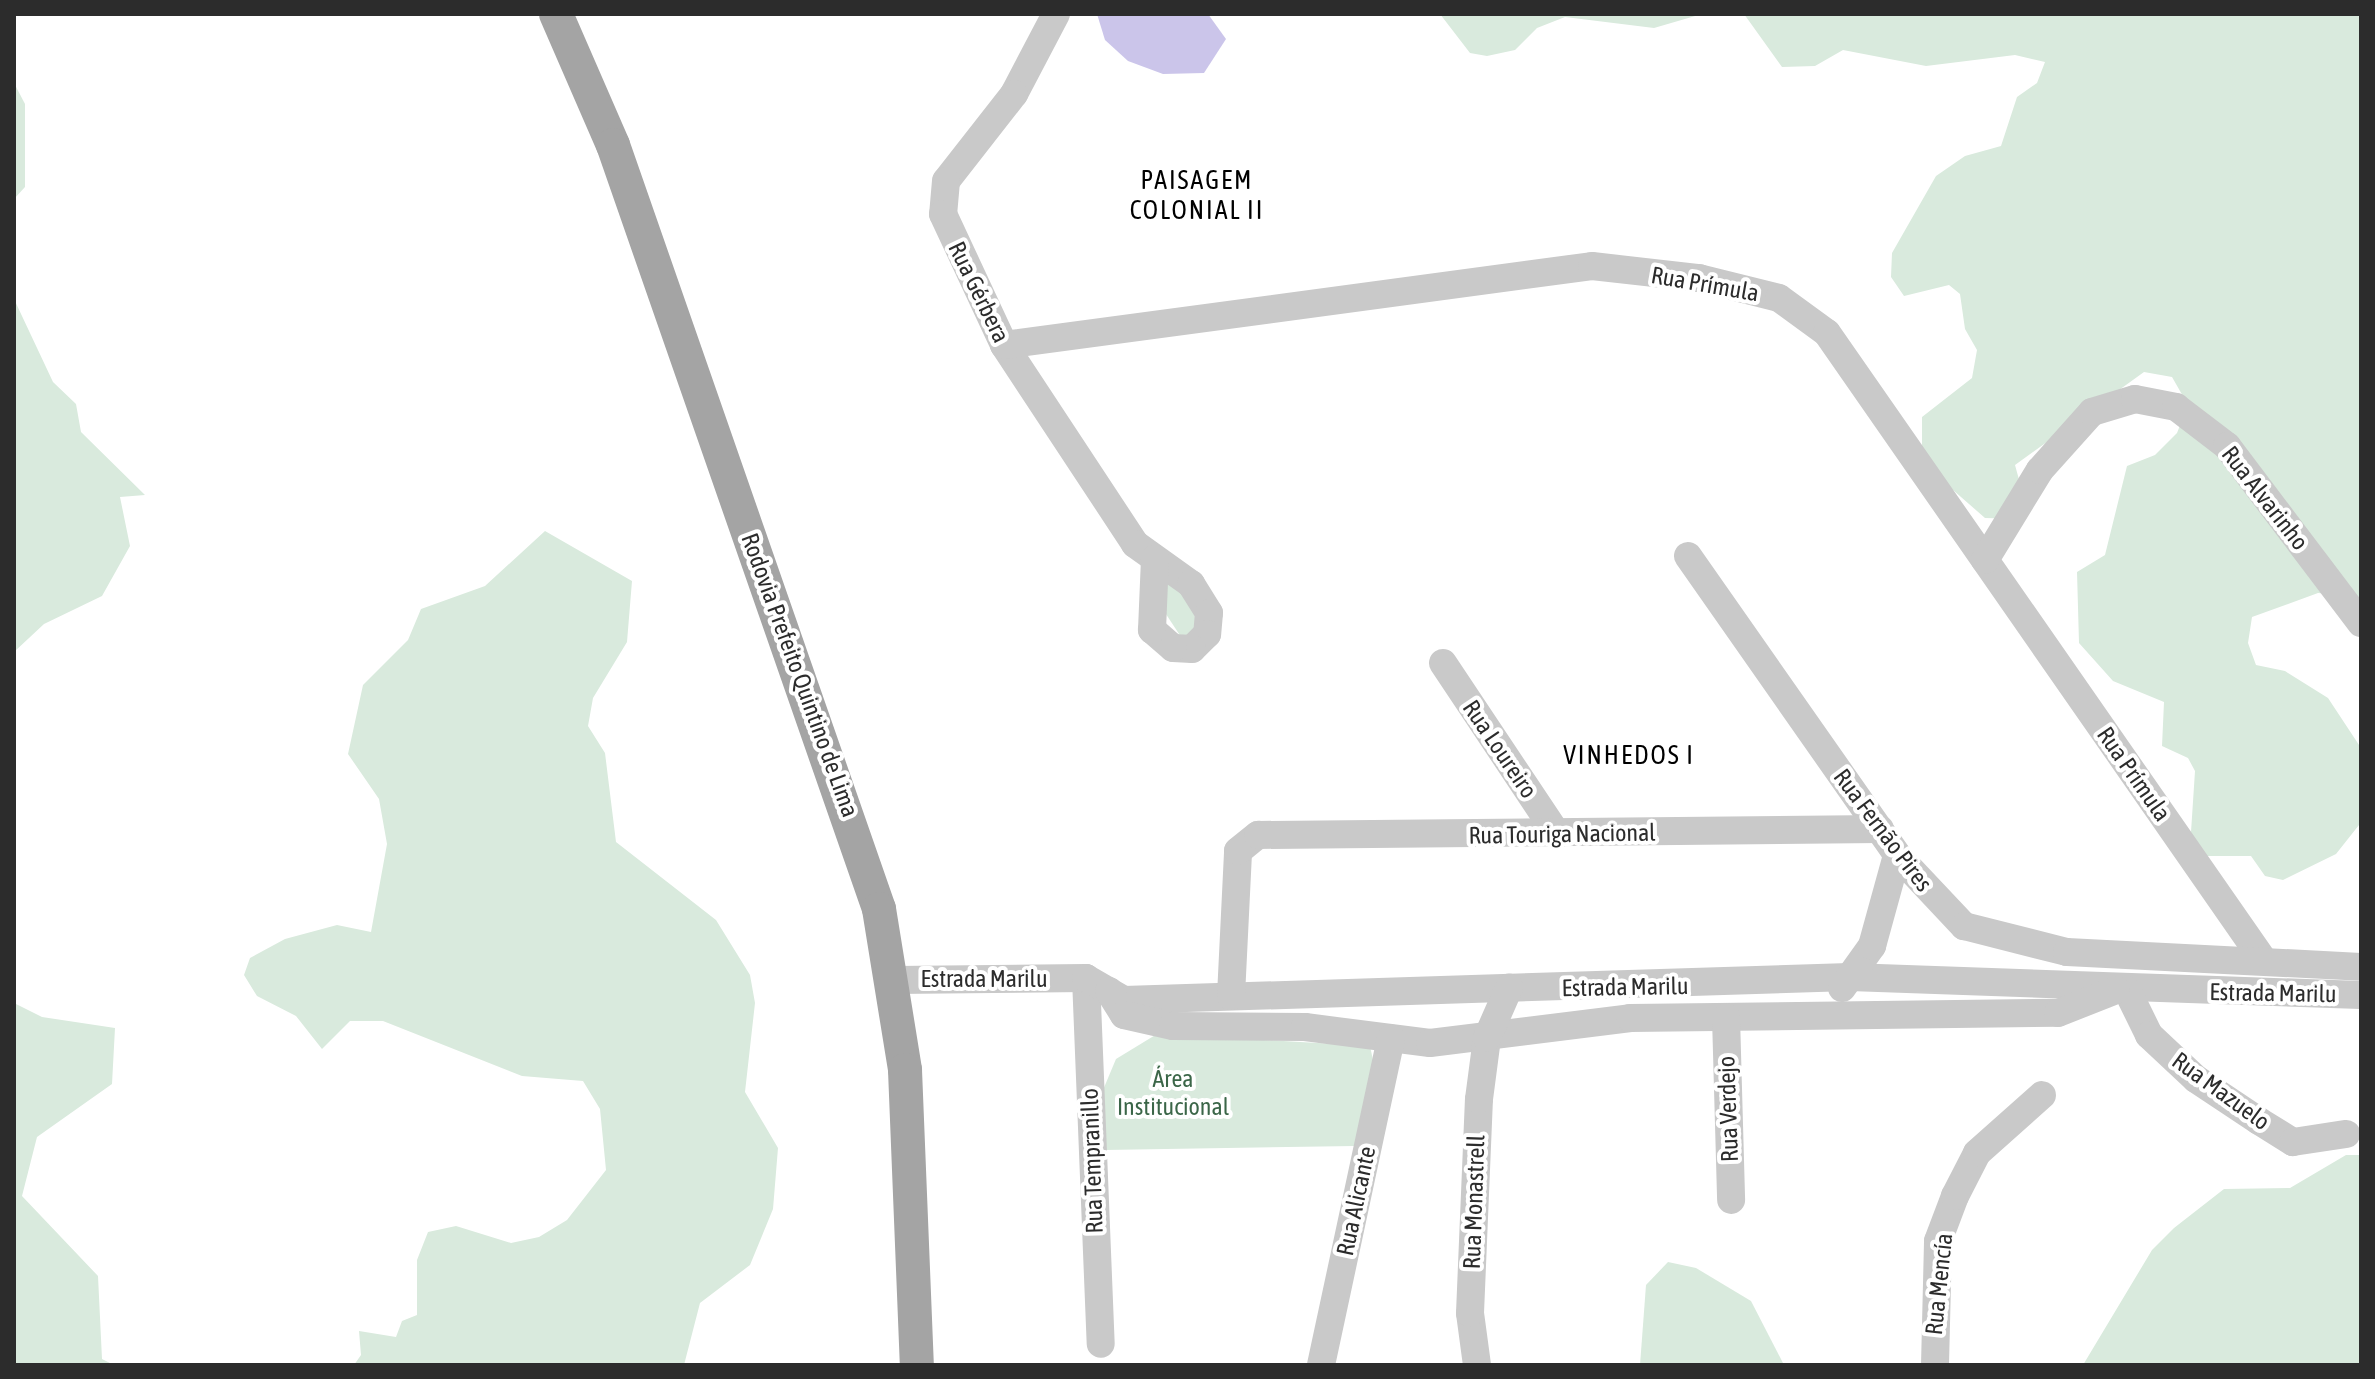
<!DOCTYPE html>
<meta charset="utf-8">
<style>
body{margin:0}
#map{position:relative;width:2375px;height:1379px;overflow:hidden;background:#fff;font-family:"Asap Condensed",sans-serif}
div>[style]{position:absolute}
.green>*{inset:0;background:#d9eadd}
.water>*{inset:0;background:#cbc5ea}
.minor>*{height:28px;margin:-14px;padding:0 14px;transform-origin:14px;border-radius:14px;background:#c9c9c9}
.major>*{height:34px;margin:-17px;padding:0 17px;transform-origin:17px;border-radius:17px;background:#a4a4a4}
span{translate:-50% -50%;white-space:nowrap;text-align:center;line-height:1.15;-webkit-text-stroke:8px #fff;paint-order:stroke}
.street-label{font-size:24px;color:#2c2c2c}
.park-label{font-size:24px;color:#3b6648}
.neighbourhood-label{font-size:26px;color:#000;letter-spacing:2px}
.frame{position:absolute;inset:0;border:16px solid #2c2c2c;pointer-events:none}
</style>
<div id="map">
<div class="green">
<i style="clip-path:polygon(1440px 14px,1702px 14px,1654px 28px,1565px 17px,1537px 28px,1515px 50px,1487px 56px,1470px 53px)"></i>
<i style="clip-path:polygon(1744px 14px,2361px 14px,2361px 621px,2330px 594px,2318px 593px,2252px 617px,2248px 643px,2256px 665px,2285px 671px,2328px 698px,2361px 748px,2359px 825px,2336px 854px,2283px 880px,2265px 876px,2251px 856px,2198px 856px,2191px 832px,2195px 771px,2188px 758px,2162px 746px,2164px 702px,2113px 681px,2079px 643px,2077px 572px,2105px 555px,2127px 466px,2155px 455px,2177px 433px,2188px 405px,2172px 377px,2144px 372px,2015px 465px,2026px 505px,2019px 519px,1985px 518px,1929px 469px,1922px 450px,1922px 417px,1972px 378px,1977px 350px,1965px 329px,1960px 294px,1949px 285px,1904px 296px,1891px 277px,1892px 253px,1936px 176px,1965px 156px,2001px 146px,2017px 97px,2037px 83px,2045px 62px,2015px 55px,1926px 66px,1843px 50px,1815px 66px,1782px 67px)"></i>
<i style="clip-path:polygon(14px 83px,25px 104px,25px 187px,14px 199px)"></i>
<i style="clip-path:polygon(14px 299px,53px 382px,76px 404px,81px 432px,145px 495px,120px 497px,130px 546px,102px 596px,44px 624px,14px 652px)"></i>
<i style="clip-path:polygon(545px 531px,632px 581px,627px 642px,593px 698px,588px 726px,605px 753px,616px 842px,716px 920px,750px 975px,755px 1003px,745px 1092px,778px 1148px,773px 1209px,750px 1265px,700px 1303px,684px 1365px,354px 1365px,361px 1355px,359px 1331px,396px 1337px,402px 1321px,417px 1315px,417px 1260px,428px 1232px,456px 1226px,511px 1243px,539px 1237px,567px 1220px,606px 1170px,600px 1109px,583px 1081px,522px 1076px,383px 1021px,350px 1021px,322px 1049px,296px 1016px,257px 996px,244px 975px,250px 958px,285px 939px,337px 925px,371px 932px,387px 844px,379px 799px,348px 754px,363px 685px,408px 640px,421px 609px,485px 586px)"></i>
<i style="clip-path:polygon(1167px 578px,1185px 587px,1199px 629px,1191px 634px,1181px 637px,1160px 605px)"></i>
<i style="clip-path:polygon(14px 1003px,42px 1017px,115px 1028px,112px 1084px,37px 1137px,22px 1196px,98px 1276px,102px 1359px,114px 1365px,14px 1365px)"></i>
<i style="clip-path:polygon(1157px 1034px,1370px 1046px,1374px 1065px,1355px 1146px,1105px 1150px,1103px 1090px,1116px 1059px)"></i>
<i style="clip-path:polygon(2346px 1155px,2361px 1155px,2361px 1365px,2083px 1365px,2152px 1250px,2174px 1228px,2224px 1189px,2290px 1188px)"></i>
<i style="clip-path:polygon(1668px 1262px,1696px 1268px,1751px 1301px,1784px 1365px,1640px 1365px,1646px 1285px)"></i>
</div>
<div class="water">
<i style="clip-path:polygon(1097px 14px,1208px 14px,1226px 39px,1204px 73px,1163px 74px,1128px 61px,1105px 40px)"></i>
</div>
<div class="minor">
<i style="left:1056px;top:14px;width:90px;rotate:117.7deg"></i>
<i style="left:1014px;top:94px;width:110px;rotate:128deg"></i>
<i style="left:946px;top:181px;width:33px;rotate:95deg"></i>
<i style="left:943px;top:214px;width:145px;rotate:65deg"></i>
<i style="left:1004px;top:345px;width:238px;rotate:56.6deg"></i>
<i style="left:1135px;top:544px;width:69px;rotate:35.5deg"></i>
<i style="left:1191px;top:584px;width:34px;rotate:58deg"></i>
<i style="left:1209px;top:613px;width:21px;rotate:95deg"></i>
<i style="left:1207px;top:634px;width:21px;rotate:135deg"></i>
<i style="left:1192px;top:649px;width:19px;rotate:-177deg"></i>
<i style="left:1173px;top:648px;width:28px;rotate:-139deg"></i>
<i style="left:1152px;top:630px;width:71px;rotate:-87.6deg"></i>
<i style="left:1004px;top:345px;width:593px;rotate:-7.65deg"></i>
<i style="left:1592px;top:266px;width:108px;rotate:6.4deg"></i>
<i style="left:1699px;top:278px;width:82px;rotate:14deg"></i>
<i style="left:1779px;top:298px;width:59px;rotate:36.1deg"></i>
<i style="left:1827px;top:333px;width:765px;rotate:55.17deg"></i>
<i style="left:1688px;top:556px;width:365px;rotate:55deg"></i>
<i style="left:1897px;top:855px;width:98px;rotate:46.7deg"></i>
<i style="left:1964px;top:926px;width:106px;rotate:14.2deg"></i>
<i style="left:2067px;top:952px;width:294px;rotate:2.9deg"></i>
<i style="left:1985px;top:560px;width:105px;rotate:-58.6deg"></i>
<i style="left:2040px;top:470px;width:78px;rotate:-48.1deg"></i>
<i style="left:2092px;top:412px;width:45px;rotate:-16.8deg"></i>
<i style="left:2135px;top:399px;width:42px;rotate:11deg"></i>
<i style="left:2176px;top:407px;width:64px;rotate:37.4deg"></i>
<i style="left:2227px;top:446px;width:222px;rotate:52.9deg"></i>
<i style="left:1443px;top:663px;width:206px;rotate:56.3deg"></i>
<i style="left:1086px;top:978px;width:366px;rotate:87.7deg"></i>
<i style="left:895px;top:980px;width:191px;rotate:-0.6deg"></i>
<i style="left:1086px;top:978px;width:44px;rotate:30.1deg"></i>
<i style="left:1124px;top:1000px;width:726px;rotate:-1.81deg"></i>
<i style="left:1850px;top:977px;width:511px;rotate:2.02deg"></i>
<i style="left:1842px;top:988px;width:52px;rotate:-54.5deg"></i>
<i style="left:1872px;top:946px;width:94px;rotate:-74.6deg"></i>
<i style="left:2127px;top:990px;width:50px;rotate:63.9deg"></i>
<i style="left:2149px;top:1035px;width:64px;rotate:43.1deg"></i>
<i style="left:2196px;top:1079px;width:76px;rotate:33.7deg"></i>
<i style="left:2259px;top:1121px;width:40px;rotate:32deg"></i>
<i style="left:2293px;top:1142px;width:54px;rotate:-8.6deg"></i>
<i style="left:1109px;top:991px;width:28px;rotate:58deg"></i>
<i style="left:1124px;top:1015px;width:50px;rotate:12.7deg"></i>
<i style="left:1173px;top:1026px;width:132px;rotate:0.4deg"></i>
<i style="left:1305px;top:1027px;width:126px;rotate:7.3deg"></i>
<i style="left:1430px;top:1043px;width:202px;rotate:-7.1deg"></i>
<i style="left:1630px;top:1018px;width:428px;rotate:-0.7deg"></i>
<i style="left:2058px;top:1013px;width:62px;rotate:-21.6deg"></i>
<i style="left:1231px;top:996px;width:145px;rotate:-87.2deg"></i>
<i style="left:1238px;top:851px;width:26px;rotate:-39deg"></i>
<i style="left:1258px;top:835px;width:622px;rotate:-0.55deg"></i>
<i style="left:1726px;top:1017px;width:183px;rotate:88.4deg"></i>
<i style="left:1321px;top:1365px;width:334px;rotate:-77.9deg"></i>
<i style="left:1477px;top:1365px;width:52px;rotate:-97.7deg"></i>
<i style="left:1470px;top:1313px;width:214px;rotate:-87.6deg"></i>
<i style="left:1479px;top:1099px;width:62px;rotate:-82.5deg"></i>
<i style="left:1487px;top:1038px;width:55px;rotate:-66.3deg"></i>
<i style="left:1935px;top:1365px;width:124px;rotate:-88.6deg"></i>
<i style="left:1938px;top:1241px;width:48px;rotate:-69.3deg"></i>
<i style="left:1955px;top:1196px;width:48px;rotate:-62.9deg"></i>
<i style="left:1977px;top:1153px;width:87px;rotate:-41.7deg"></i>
</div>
<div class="major">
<i style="left:556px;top:14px;width:143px;rotate:66.5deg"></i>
<i style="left:613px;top:145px;width:809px;rotate:70.8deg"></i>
<i style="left:879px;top:909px;width:163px;rotate:80.8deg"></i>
<i style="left:905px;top:1070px;width:295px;rotate:87.7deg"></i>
</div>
<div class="street-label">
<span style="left:1705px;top:284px;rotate:10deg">Rua Prímula</span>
<span style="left:979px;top:292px;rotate:64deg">Rua Gérbera</span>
<span style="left:2265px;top:498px;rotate:52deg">Rua Alvarinho</span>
<span style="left:800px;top:675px;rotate:70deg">Rodovia Prefeito Quintino de Lima</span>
<span style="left:1500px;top:749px;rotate:56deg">Rua Loureiro</span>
<span style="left:2134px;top:774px;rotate:55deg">Rua Prímula</span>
<span style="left:1883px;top:830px;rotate:53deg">Rua Fernão Pires</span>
<span style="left:1562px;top:834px;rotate:-1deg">Rua Touriga Nacional</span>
<span style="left:984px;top:979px">Estrada Marilu</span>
<span style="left:1625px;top:987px;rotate:-1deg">Estrada Marilu</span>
<span style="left:2273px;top:993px;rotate:1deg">Estrada Marilu</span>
<span style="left:2221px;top:1091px;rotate:36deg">Rua Mazuelo</span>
<span style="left:1728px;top:1109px;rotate:-92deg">Rua Verdejo</span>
<span style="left:1092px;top:1161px;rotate:-92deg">Rua Tempranillo</span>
<span style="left:1356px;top:1201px;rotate:-78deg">Rua Alicante</span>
<span style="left:1474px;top:1202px;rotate:-88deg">Rua Monastrell</span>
<span style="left:1939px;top:1284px;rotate:-84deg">Rua Mencía</span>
</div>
<div class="park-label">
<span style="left:1173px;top:1093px">Área<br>Institucional</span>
</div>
<div class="neighbourhood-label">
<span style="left:1197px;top:196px">PAISAGEM<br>COLONIAL II</span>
<span style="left:1629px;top:756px">VINHEDOS I</span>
</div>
<div class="frame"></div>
</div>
